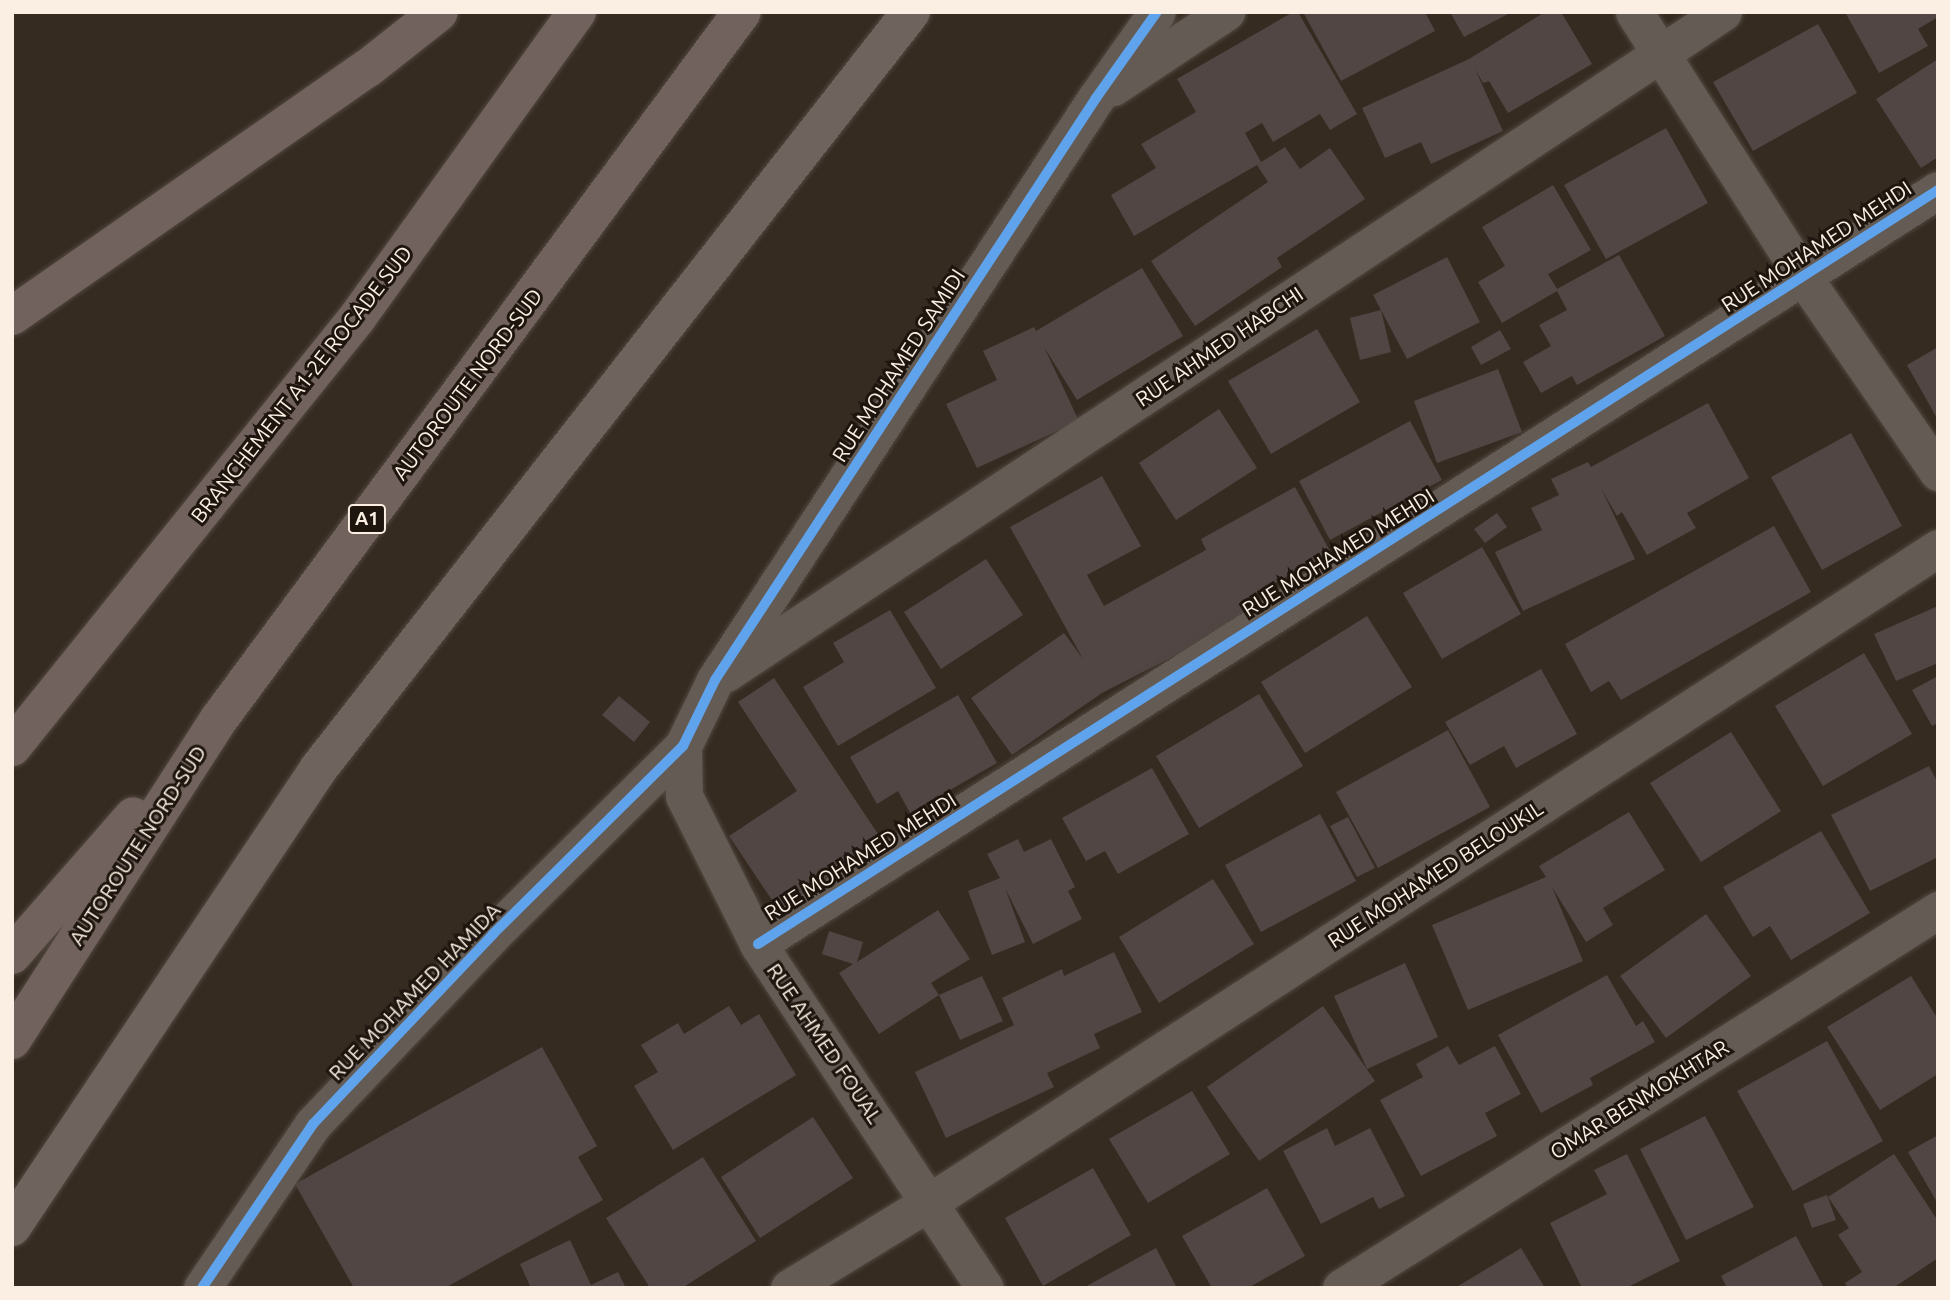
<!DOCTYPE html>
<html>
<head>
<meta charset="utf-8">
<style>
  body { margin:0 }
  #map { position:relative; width:1950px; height:1300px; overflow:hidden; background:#362b21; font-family:Ubuntu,sans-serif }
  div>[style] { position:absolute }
  .building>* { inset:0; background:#514644 }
  .roads { filter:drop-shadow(0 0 2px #514840) drop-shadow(0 0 2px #514840) }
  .minor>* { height:37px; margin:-18.5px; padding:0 18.5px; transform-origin:18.5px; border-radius:18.5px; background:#635b54 }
  .secondary>* { height:38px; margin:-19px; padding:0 19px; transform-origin:19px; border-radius:19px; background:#6e645d }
  .motorway>* { height:38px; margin:-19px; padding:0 19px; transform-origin:19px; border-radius:19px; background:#72625d }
  .cycleway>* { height:10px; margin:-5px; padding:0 5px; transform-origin:5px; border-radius:5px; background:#60a3ed }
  span { translate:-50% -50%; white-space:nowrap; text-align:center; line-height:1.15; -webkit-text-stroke:6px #1e160e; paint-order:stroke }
  .shield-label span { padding:2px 5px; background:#1e160e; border:2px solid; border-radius:5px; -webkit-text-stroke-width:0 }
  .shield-label { font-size:19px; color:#fbefe4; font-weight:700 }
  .street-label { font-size:21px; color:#fbefe4 }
  .frame { position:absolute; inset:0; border:14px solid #fbefe4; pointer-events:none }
</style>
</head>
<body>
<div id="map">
  <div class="building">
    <i style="clip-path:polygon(1293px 12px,1298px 12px,1357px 114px,1330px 130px,1320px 114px,1273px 142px,1262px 123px,1245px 133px,1261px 162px,1285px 147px,1300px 169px,1330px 148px,1365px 199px,1277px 258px,1282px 267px,1195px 326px,1151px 261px,1268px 182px,1257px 165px,1134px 236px,1111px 195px,1156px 168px,1141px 144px,1196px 112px,1177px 79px)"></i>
    <i style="clip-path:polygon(1303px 12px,1425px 12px,1435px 31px,1341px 81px)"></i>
    <i style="clip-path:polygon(1450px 12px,1512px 12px,1464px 37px)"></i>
    <i style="clip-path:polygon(1545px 12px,1561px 12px,1592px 64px,1508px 113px,1489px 81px,1483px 83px,1475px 69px,1503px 131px,1431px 164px,1421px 142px,1385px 158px,1362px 108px,1469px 59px)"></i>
    <i style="clip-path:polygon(1845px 12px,1938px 12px,1938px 17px,1918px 29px,1928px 46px,1879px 73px)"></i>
    <i style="clip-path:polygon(1818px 24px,1857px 93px,1753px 151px,1713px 82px)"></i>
    <i style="clip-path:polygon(1938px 59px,1938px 157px,1921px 168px,1876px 99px)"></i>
    <i style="clip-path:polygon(1666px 128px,1708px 203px,1606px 259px,1564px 185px)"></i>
    <i style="clip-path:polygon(1553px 185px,1591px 250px,1548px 274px,1557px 289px,1619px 255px,1665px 336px,1577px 385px,1572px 376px,1541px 393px,1523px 362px,1551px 346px,1539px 325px,1567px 310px,1557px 291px,1502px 323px,1478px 282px,1505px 266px,1482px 227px)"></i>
    <i style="clip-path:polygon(1447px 257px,1480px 322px,1407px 359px,1373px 295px)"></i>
    <i style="clip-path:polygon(1142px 268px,1183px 336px,1077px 400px,1044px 347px,1079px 421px,977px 468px,946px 404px,997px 380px,983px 351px,1034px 327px,1036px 331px)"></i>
    <i style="clip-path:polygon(1381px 310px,1391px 352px,1360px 360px,1350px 318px)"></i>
    <i style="clip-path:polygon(1317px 329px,1360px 402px,1271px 454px,1228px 381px)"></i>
    <i style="clip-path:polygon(1500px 330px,1511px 349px,1481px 365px,1471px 347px)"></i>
    <i style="clip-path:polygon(1938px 347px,1938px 420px,1907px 365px)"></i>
    <i style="clip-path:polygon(1498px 369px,1522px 432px,1437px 463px,1414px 401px)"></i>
    <i style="clip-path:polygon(1708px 403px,1749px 478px,1687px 513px,1696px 528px,1647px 555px,1622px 512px,1617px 516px,1601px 488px,1635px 559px,1523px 611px,1495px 552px,1542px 530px,1531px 508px,1559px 495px,1551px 479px,1588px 462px,1591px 467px)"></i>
    <i style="clip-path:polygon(1219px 409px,1257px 468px,1176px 520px,1139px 463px)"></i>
    <i style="clip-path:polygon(1410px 421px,1442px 480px,1330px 540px,1299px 481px)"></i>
    <i style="clip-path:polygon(1851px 433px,1902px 526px,1822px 570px,1771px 477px)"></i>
    <i style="clip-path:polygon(1102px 476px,1141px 546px,1087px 575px,1104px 606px,1206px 550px,1201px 539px,1295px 487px,1331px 553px,1245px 599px,1254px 615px,1102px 693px,1012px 755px,971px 698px,1064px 633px,1083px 659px,1010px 527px)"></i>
    <i style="clip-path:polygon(1497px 513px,1507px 527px,1485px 543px,1474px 529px)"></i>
    <i style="clip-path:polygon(1774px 526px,1811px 592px,1621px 700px,1609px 681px,1591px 692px,1565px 644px)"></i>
    <i style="clip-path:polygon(1482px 547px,1521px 614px,1442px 659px,1403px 593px)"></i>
    <i style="clip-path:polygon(986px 559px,1023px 615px,941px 669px,904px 612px)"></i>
    <i style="clip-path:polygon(1938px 606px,1938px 663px,1896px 681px,1874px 634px)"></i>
    <i style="clip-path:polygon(890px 610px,936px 688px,838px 746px,803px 687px,844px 662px,833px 643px)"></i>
    <i style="clip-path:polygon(1367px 616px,1412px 687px,1305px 753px,1261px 682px)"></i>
    <i style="clip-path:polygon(1864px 653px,1912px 734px,1823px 786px,1775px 706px)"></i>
    <i style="clip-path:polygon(1541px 669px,1577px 734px,1516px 768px,1504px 746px,1470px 765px,1445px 722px)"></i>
    <i style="clip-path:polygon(1938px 676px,1938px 723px,1932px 726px,1912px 690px)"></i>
    <i style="clip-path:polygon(774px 678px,882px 840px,778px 909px,729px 836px,797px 791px,738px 702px)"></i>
    <i style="clip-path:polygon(1259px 694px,1303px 766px,1199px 828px,1156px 756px)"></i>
    <i style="clip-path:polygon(958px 695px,997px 763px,910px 813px,898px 791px,877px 804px,850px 757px)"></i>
    <i style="clip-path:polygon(619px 696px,650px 722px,634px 742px,602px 715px)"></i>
    <i style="clip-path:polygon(1448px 730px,1490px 807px,1378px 868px,1336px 792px)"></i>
    <i style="clip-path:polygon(1731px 732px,1781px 811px,1701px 862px,1650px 783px)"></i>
    <i style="clip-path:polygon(1929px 766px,1938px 783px,1938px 857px,1870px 891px,1831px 815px)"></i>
    <i style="clip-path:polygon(1152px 768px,1189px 834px,1118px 874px,1105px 851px,1086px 861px,1062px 818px)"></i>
    <i style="clip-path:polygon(1629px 812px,1665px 870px,1603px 908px,1613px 925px,1586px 942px,1552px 887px,1583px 961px,1468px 1010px,1432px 925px,1546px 877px,1539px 866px)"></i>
    <i style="clip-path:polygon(1320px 814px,1356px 881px,1261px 932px,1225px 865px)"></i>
    <i style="clip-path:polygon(1348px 817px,1375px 868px,1357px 877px,1330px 826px)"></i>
    <i style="clip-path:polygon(1821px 831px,1870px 913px,1791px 960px,1770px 926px,1753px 937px,1723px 887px)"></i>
    <i style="clip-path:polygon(1018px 839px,1024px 852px,1051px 839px,1075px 887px,1068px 891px,1082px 919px,1033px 944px,1005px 888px,1025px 942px,992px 955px,968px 891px,1000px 878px,987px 854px)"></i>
    <i style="clip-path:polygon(1213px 879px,1254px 944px,1159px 1003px,1119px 937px)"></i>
    <i style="clip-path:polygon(938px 910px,970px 959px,931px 983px,939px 995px,879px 1034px,839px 973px,853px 964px,822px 954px,829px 931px,863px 942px,857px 962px)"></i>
    <i style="clip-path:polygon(1706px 914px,1751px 976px,1666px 1038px,1620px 976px)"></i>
    <i style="clip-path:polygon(1114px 952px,1142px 1012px,1094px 1034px,1100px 1048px,1047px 1073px,1054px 1087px,946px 1138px,915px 1072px,1014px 1025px,1002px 998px,1062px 969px,1064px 976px)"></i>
    <i style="clip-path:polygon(1405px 963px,1438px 1037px,1367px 1069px,1334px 996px)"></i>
    <i style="clip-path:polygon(1607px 975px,1636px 1026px,1643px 1021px,1655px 1042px,1590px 1078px,1593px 1085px,1541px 1113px,1498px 1035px)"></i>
    <i style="clip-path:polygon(982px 976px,1003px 1021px,960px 1040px,939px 995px)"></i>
    <i style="clip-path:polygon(1911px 976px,1938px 1019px,1938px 1074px,1880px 1110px,1827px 1027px)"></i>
    <i style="clip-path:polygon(729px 1006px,741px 1025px,759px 1014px,796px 1075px,673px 1150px,634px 1086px,658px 1072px,641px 1045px,678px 1023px,684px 1034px)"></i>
    <i style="clip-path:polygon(1323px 1006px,1375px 1081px,1259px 1161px,1207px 1087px)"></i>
    <i style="clip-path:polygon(1827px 1041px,1883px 1141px,1793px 1191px,1737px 1091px)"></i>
    <i style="clip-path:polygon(1448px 1046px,1459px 1065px,1495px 1046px,1521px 1094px,1485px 1113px,1497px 1136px,1421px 1176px,1380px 1100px,1423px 1077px,1416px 1064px)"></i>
    <i style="clip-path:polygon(542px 1047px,597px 1146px,578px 1157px,603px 1200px,445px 1288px,354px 1288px,295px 1184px)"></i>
    <i style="clip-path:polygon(1192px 1091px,1230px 1154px,1148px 1203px,1109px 1139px)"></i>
    <i style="clip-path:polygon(1705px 1116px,1754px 1207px,1686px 1240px,1640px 1149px)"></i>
    <i style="clip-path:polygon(813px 1117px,853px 1178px,760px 1238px,721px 1177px)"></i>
    <i style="clip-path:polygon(1327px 1128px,1335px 1146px,1370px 1128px,1405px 1196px,1379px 1209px,1373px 1197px,1321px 1224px,1283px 1151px)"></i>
    <i style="clip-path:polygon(1938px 1135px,1938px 1204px,1908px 1152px)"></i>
    <i style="clip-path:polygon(1627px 1154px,1680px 1261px,1626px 1288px,1582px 1288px,1550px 1223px,1607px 1194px,1594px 1170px)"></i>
    <i style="clip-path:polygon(1894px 1154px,1938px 1221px,1938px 1258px,1893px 1288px,1848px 1288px,1845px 1283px,1862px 1272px,1838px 1235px,1849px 1228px,1828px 1197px)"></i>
    <i style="clip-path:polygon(703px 1157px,756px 1241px,682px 1288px,650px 1288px,606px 1218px)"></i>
    <i style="clip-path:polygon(1093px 1168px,1131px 1235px,1043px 1286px,1005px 1218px)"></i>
    <i style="clip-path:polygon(1267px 1188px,1305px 1256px,1248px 1288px,1212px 1288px,1182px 1236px)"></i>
    <i style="clip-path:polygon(1827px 1195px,1836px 1220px,1812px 1228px,1803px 1204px)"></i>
    <i style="clip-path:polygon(1796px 1236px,1824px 1288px,1727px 1288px,1721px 1276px)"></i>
    <i style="clip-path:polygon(570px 1240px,591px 1285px,618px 1272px,626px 1288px,531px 1288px,520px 1264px)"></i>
    <i style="clip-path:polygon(1156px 1248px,1177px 1288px,1083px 1288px)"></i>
    <i style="clip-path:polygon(1521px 1248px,1545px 1288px,1455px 1288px)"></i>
  </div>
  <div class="roads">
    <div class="minor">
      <i style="left:1634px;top:12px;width:316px;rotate:57.4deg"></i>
      <i style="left:1804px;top:278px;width:236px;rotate:55.4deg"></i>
      <i style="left:1113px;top:87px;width:136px;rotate:-33.6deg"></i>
      <i style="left:726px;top:673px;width:1196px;rotate:-33.54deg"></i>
      <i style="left:683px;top:746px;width:50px;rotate:88.9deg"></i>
      <i style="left:684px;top:796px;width:165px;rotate:63.4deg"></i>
      <i style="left:758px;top:944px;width:412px;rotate:56.6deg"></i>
      <i style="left:758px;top:944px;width:1400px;rotate:-32.58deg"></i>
      <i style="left:202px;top:1288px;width:198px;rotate:-55.9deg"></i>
      <i style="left:313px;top:1124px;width:262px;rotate:-46.5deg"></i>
      <i style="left:493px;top:934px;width:267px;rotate:-44.7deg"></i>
      <i style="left:683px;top:746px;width:73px;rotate:-64.1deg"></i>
      <i style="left:715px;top:680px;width:696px;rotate:-56.79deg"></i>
      <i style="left:1096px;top:98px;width:105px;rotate:-54.7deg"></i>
      <i style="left:789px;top:1288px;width:167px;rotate:-31.5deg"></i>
      <i style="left:931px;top:1201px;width:1200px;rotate:-32.96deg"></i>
      <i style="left:1341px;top:1288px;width:707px;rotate:-32.34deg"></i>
    </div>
    <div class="secondary">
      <i style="left:12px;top:1227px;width:552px;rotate:-56.22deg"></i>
      <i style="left:319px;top:768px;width:960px;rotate:-51.94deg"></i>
    </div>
    <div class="motorway">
      <i style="left:12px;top:316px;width:434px;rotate:-34.9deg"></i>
      <i style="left:368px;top:68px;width:90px;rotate:-38.3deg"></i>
      <i style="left:12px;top:747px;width:551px;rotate:-51.19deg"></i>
      <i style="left:357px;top:318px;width:377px;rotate:-54.3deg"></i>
      <i style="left:12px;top:955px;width:184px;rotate:-48.8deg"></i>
      <i style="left:12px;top:1040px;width:382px;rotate:-57.2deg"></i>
      <i style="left:219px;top:719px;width:879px;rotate:-53.51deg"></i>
    </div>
  </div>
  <div class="cycleway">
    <i style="left:758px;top:944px;width:1400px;rotate:-32.58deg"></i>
    <i style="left:202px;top:1288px;width:198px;rotate:-55.9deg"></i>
    <i style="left:313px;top:1124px;width:262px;rotate:-46.5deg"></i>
    <i style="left:493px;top:934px;width:267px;rotate:-44.7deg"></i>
    <i style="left:683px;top:746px;width:73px;rotate:-64.1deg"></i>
    <i style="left:715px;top:680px;width:696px;rotate:-56.79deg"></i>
    <i style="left:1096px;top:98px;width:105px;rotate:-54.7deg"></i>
  </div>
  <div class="shield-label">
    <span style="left:367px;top:519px">A1</span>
  </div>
  <div class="street-label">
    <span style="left:1816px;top:246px;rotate:-33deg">RUE MOHAMED MEHDI</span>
    <span style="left:1219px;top:346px;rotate:-34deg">RUE AHMED HABCHI</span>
    <span style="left:898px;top:365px;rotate:-57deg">RUE MOHAMED SAMIDI</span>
    <span style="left:301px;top:384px;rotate:-52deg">BRANCHEMENT A1-2E ROCADE SUD</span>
    <span style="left:467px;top:384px;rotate:-53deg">AUTOROUTE NORD-SUD</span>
    <span style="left:1338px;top:552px;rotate:-32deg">RUE MOHAMED MEHDI</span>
    <span style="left:137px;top:845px;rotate:-57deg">AUTOROUTE NORD-SUD</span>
    <span style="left:860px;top:856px;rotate:-32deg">RUE MOHAMED MEHDI</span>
    <span style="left:1435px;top:874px;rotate:-33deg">RUE MOHAMED BELOUKIL</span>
    <span style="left:414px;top:991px;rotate:-46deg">RUE MOHAMED HAMIDA</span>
    <span style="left:825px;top:1043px;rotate:56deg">RUE AHMED FOUAL</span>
    <span style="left:1639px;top:1099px;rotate:-32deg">OMAR BENMOKHTAR</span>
  </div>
  <div class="frame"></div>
</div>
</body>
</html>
